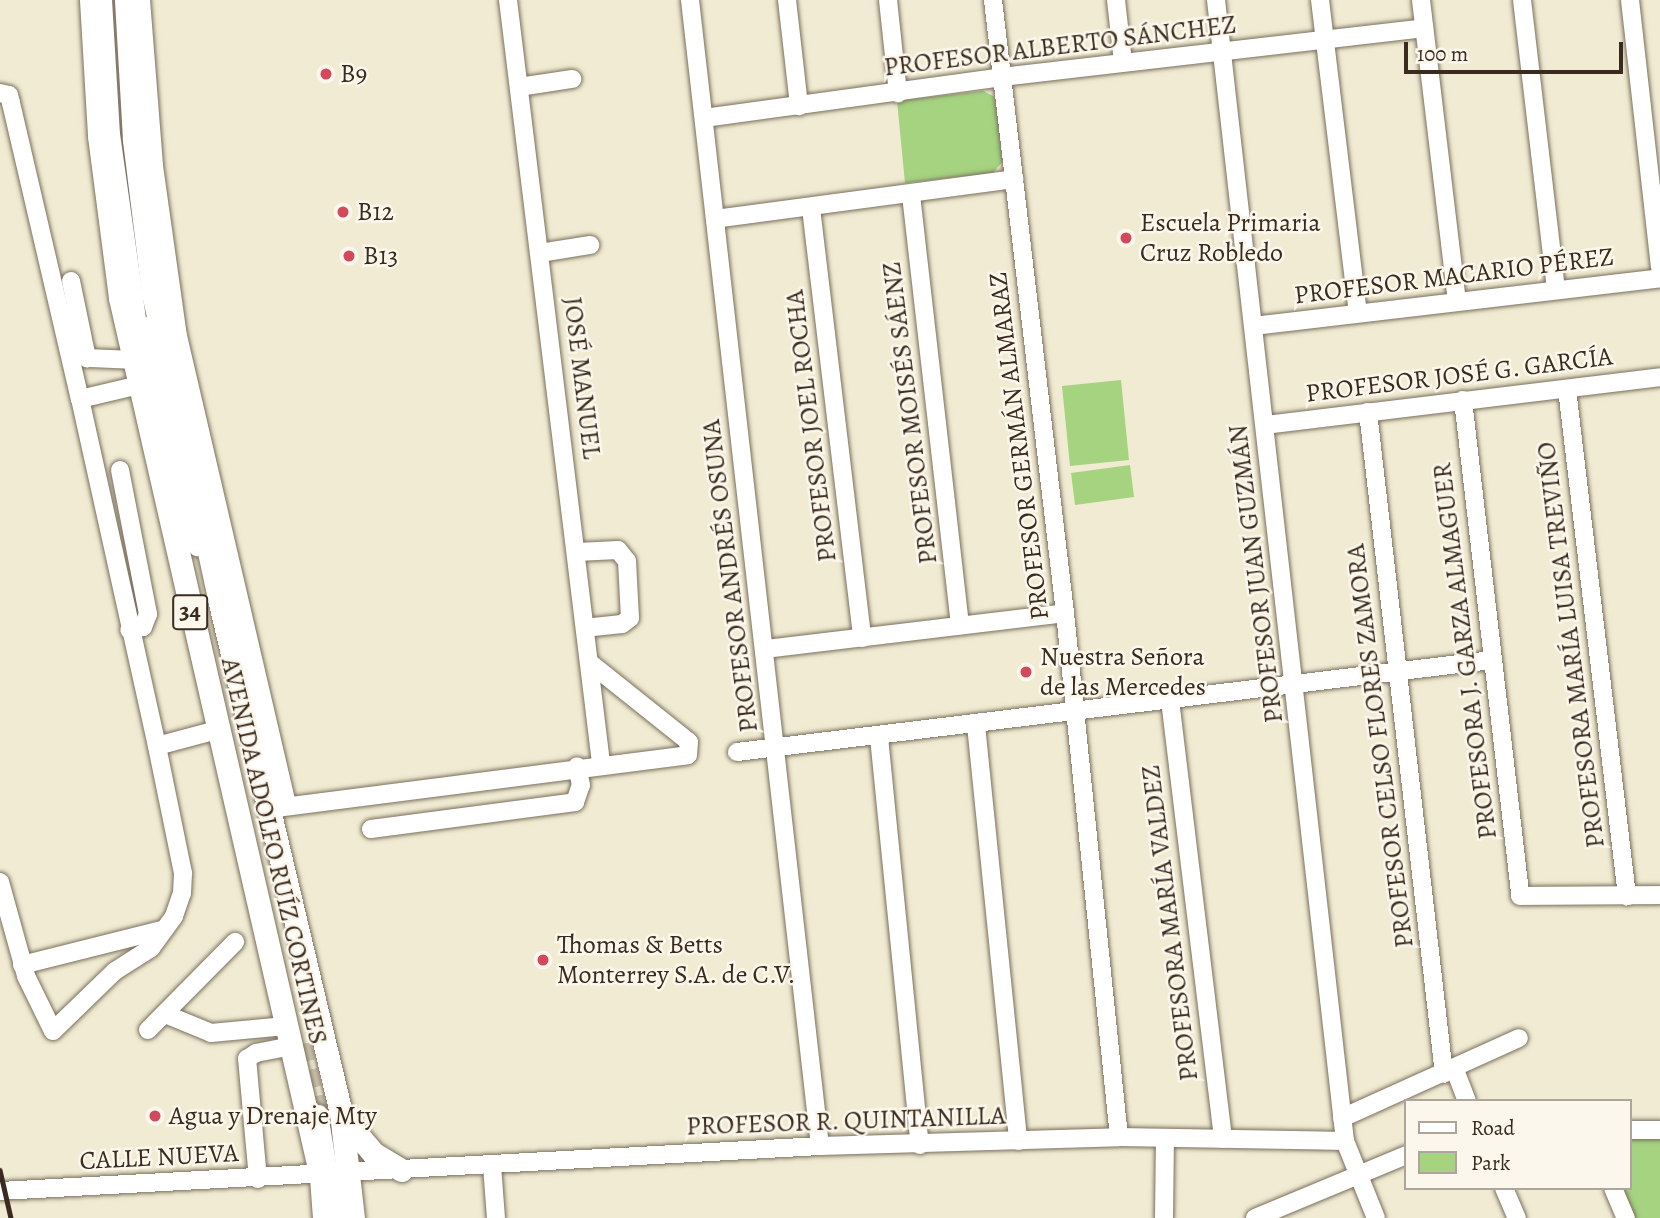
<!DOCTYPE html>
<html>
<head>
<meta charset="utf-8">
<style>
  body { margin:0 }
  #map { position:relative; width:1660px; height:1218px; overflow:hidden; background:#f0ebd2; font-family:Alegreya,serif }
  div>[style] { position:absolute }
  .green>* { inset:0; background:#a5d380 }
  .minor-tunnel>* { height:18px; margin-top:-9px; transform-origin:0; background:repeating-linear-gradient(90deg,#ccc4ae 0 18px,transparent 0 27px) }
  .roads { filter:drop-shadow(0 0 2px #7a6e5d) drop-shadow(0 0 2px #7a6e5d) }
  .minor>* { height:18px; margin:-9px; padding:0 9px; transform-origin:9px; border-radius:9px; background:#fff }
  .major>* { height:23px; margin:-11.5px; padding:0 11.5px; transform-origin:11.5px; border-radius:11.5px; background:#fff }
  .rail>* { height:4.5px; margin:-2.25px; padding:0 2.25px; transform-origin:2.25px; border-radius:2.25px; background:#3b2a1e }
  .dots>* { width:19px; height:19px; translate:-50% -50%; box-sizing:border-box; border:4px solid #fbf7ec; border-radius:50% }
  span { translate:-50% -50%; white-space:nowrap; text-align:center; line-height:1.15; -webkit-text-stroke:5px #fbf7ec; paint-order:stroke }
  .shield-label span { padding:2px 5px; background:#fbf7ec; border:2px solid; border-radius:5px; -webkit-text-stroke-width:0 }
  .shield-label { font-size:24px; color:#3b2a1e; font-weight:700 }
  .street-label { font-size:26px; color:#3b2a1e }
  .poi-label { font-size:26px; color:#3b2a1e }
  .left { translate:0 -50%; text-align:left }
  .legend { position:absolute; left:1404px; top:1099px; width:228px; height:91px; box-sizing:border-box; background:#fbf7ec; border:2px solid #aea59a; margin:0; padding:9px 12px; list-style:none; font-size:21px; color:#3b2a1e }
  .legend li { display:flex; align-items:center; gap:14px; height:35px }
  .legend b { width:35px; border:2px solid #aea59a }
  .scale { position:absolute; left:1404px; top:42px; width:219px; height:32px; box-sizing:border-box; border:4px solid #3b2a1e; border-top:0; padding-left:9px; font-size:21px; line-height:24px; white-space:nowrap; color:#3b2a1e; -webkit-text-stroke:5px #fbf7ec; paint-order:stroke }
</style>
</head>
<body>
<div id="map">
  <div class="green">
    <i style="clip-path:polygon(983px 91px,995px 97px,1003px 161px,993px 173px,905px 183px,897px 101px)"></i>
    <i style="clip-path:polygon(1121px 380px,1129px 460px,1070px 466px,1062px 386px)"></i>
    <i style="clip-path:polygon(1130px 465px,1134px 497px,1075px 505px,1071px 473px)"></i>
    <i style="clip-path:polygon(1630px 1132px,1660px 1132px,1660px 1218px,1635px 1218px,1621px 1188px,1630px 1188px)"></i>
  </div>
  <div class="minor-tunnel">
    <i style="left:302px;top:1044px;width:72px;rotate:76.3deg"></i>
  </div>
  <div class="roads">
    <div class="minor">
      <i style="left:103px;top:0;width:134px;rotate:86.6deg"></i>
      <i style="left:111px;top:134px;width:209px;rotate:82deg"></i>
      <i style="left:141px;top:0;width:167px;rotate:85.5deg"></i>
      <i style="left:154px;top:166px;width:172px;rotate:82deg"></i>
      <i style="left:178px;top:336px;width:482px;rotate:76.9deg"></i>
      <i style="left:508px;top:0;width:769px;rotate:83.05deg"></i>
      <i style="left:690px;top:0;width:1153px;rotate:83.53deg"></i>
      <i style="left:787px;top:0;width:107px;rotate:83.5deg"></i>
      <i style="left:888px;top:0;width:94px;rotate:83.9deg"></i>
      <i style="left:993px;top:0;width:617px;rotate:83.3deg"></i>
      <i style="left:1065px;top:613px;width:527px;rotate:84.12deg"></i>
      <i style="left:1116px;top:0;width:62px;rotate:83.6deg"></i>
      <i style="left:1216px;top:0;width:1148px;rotate:83.55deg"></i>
      <i style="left:1345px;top:1141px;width:83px;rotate:68.1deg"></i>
      <i style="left:1320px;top:0;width:315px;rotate:83.1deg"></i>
      <i style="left:1421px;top:0;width:303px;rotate:83.2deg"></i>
      <i style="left:1522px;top:0;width:291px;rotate:83.3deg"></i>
      <i style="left:1630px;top:0;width:269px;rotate:83.6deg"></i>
      <i style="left:519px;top:87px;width:54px;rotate:-8.6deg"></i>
      <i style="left:0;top:93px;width:9px;rotate:13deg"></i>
      <i style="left:9px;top:95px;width:8px;rotate:76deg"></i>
      <i style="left:11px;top:103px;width:304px;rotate:76.9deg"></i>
      <i style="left:704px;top:118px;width:301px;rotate:-7.8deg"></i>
      <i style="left:1002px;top:77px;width:425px;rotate:-6.6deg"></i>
      <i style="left:911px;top:195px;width:433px;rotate:83.5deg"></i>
      <i style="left:811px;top:208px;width:433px;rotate:83.2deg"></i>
      <i style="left:715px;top:219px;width:302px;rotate:-7.6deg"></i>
      <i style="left:540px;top:253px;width:51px;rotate:-9.1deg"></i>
      <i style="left:71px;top:281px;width:79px;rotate:78.3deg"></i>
      <i style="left:87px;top:358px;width:47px;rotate:2.4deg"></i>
      <i style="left:146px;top:326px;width:227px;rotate:77deg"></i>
      <i style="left:1254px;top:326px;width:409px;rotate:-6.7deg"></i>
      <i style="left:1567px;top:389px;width:511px;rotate:83.25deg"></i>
      <i style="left:1463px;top:400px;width:499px;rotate:83.4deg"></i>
      <i style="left:1520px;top:896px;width:140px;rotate:-0.4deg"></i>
      <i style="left:1368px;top:412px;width:666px;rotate:83.45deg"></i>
      <i style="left:1265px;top:425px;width:398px;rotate:-6.9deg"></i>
      <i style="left:120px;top:470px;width:147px;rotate:79deg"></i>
      <i style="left:148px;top:614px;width:14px;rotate:111deg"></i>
      <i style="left:143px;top:627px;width:14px;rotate:168deg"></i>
      <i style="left:577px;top:552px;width:41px;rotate:-2.8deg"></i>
      <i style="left:618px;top:550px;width:14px;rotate:51deg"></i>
      <i style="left:627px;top:561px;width:57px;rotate:87deg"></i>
      <i style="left:630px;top:618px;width:10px;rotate:143deg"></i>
      <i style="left:622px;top:624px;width:36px;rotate:174deg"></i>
      <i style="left:765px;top:649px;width:302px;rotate:-6.8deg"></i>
      <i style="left:1170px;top:700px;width:442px;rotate:83.1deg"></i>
      <i style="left:976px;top:725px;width:418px;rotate:84.2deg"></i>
      <i style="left:879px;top:737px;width:410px;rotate:84.3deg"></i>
      <i style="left:157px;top:746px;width:62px;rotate:-14.9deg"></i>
      <i style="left:737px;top:752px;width:761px;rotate:-6.95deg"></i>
      <i style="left:276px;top:808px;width:415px;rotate:-7.3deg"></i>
      <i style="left:688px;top:755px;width:13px;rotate:-86deg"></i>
      <i style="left:689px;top:742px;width:127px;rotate:-141.4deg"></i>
      <i style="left:371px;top:829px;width:206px;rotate:-7.5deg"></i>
      <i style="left:575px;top:802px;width:18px;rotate:-71deg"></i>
      <i style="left:581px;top:785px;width:19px;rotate:-102deg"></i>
      <i style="left:0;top:882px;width:98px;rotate:74.5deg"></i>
      <i style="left:26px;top:976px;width:61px;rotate:63.9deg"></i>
      <i style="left:53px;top:1031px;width:86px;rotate:-44.1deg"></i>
      <i style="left:115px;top:971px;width:43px;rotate:-32.6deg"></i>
      <i style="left:151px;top:948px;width:39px;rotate:-54deg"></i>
      <i style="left:174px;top:916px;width:24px;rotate:-71deg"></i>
      <i style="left:182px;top:893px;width:20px;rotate:-87deg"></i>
      <i style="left:183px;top:873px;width:130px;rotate:-101.6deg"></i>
      <i style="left:157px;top:746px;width:355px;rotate:-102.5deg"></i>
      <i style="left:80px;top:399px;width:61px;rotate:-13.3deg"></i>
      <i style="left:22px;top:965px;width:147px;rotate:-14.1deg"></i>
      <i style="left:165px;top:1014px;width:50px;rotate:22.4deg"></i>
      <i style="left:211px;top:1033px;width:75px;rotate:-5.3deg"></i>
      <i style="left:148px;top:1030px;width:124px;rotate:-45.3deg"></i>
      <i style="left:1455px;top:1070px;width:33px;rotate:69deg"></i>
      <i style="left:319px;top:1114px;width:105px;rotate:80.7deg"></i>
      <i style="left:1342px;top:1118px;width:194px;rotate:-24.3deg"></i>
      <i style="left:1630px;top:1130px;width:30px"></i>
      <i style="left:492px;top:1166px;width:52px;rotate:85.6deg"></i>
      <i style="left:258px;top:1179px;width:121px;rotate:-95.2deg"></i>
      <i style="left:247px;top:1059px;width:11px;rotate:-34deg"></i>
      <i style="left:256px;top:1053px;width:37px;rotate:-11deg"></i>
      <i style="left:1504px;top:1188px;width:33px;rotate:67deg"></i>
      <i style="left:1613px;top:1188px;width:33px;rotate:67deg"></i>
      <i style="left:0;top:1191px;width:821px;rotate:-3.14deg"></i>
      <i style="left:820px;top:1146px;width:299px;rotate:-1.7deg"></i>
      <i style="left:1119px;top:1137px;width:226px;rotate:1deg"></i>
      <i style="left:1164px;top:1218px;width:80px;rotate:-89.3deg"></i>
      <i style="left:1255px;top:1218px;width:164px;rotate:-22.6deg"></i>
    </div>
    <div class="major">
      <i style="left:91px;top:0;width:136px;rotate:86.6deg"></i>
      <i style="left:99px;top:136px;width:163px;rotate:82.6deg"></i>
      <i style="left:120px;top:298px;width:902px;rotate:77.12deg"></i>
      <i style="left:321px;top:1177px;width:41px;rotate:85.8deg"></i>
      <i style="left:126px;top:0;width:140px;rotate:86.7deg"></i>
      <i style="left:134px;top:140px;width:154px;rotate:82.9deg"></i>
      <i style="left:153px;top:293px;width:313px;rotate:77.8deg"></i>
      <i style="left:219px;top:599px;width:528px;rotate:76.65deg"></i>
      <i style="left:341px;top:1113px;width:106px;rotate:83.5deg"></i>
      <i style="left:345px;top:1120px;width:43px;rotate:49.7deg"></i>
      <i style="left:373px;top:1153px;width:33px;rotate:31deg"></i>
    </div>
  </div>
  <div class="rail">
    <i style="left:0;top:1170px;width:49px;rotate:77.1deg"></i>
  </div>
  <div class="dots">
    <i style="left:326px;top:74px;background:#d1495b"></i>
    <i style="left:343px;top:212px;background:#d1495b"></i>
    <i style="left:1126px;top:238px;background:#d1495b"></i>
    <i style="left:349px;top:256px;background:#d1495b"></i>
    <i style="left:1026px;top:672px;background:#d1495b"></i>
    <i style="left:543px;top:960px;background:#d1495b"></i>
    <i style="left:155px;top:1116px;background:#d1495b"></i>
  </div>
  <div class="shield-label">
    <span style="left:190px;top:612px">34</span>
  </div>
  <div class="street-label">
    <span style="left:1060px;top:46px;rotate:-7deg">PROFESOR ALBERTO SÁNCHEZ</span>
    <span style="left:1454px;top:276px;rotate:-7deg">PROFESOR MACARIO PÉREZ</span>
    <span style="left:1459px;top:375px;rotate:-7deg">PROFESOR JOSÉ G. GARCÍA</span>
    <span style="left:582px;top:378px;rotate:83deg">JOSÉ MANUEL</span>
    <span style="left:910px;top:413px;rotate:-97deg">PROFESOR MOISÉS SÁENZ</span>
    <span style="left:811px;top:426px;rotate:-97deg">PROFESOR JOEL ROCHA</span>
    <span style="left:1019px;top:446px;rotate:-97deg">PROFESOR GERMÁN ALMARAZ</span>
    <span style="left:1256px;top:574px;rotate:-97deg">PROFESOR JUAN GUZMÁN</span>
    <span style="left:730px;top:576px;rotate:-97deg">PROFESOR ANDRÉS OSUNA</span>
    <span style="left:1571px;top:645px;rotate:-97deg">PROFESORA MARÍA LUISA TREVIÑO</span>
    <span style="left:1465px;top:651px;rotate:-97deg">PROFESORA J. GARZA ALMAGUER</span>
    <span style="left:1380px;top:746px;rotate:-97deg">PROFESOR CELSO FLORES ZAMORA</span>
    <span style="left:274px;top:851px;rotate:77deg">AVENIDA ADOLFO RUÍZ CORTINES</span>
    <span style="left:1170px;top:923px;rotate:-97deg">PROFESORA MARÍA VALDEZ</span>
    <span style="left:846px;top:1121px;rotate:-2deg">PROFESOR R. QUINTANILLA</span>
    <span style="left:159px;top:1157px;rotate:-3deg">CALLE NUEVA</span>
  </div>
  <div class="poi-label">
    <span class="left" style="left:340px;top:74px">B9</span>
    <span class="left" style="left:357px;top:212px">B12</span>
    <span class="left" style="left:1140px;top:238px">Escuela Primaria<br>Cruz Robledo</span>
    <span class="left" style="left:363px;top:256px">B13</span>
    <span class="left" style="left:1040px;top:672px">Nuestra Señora<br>de las Mercedes</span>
    <span class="left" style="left:557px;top:960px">Thomas &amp; Betts<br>Monterrey S.A. de C.V.</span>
    <span class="left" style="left:169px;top:1116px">Agua y Drenaje Mty</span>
  </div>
  <ul class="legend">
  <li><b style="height:9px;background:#fff"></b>Road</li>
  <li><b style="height:19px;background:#a5d380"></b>Park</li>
  </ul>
  <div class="scale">100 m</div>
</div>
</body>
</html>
